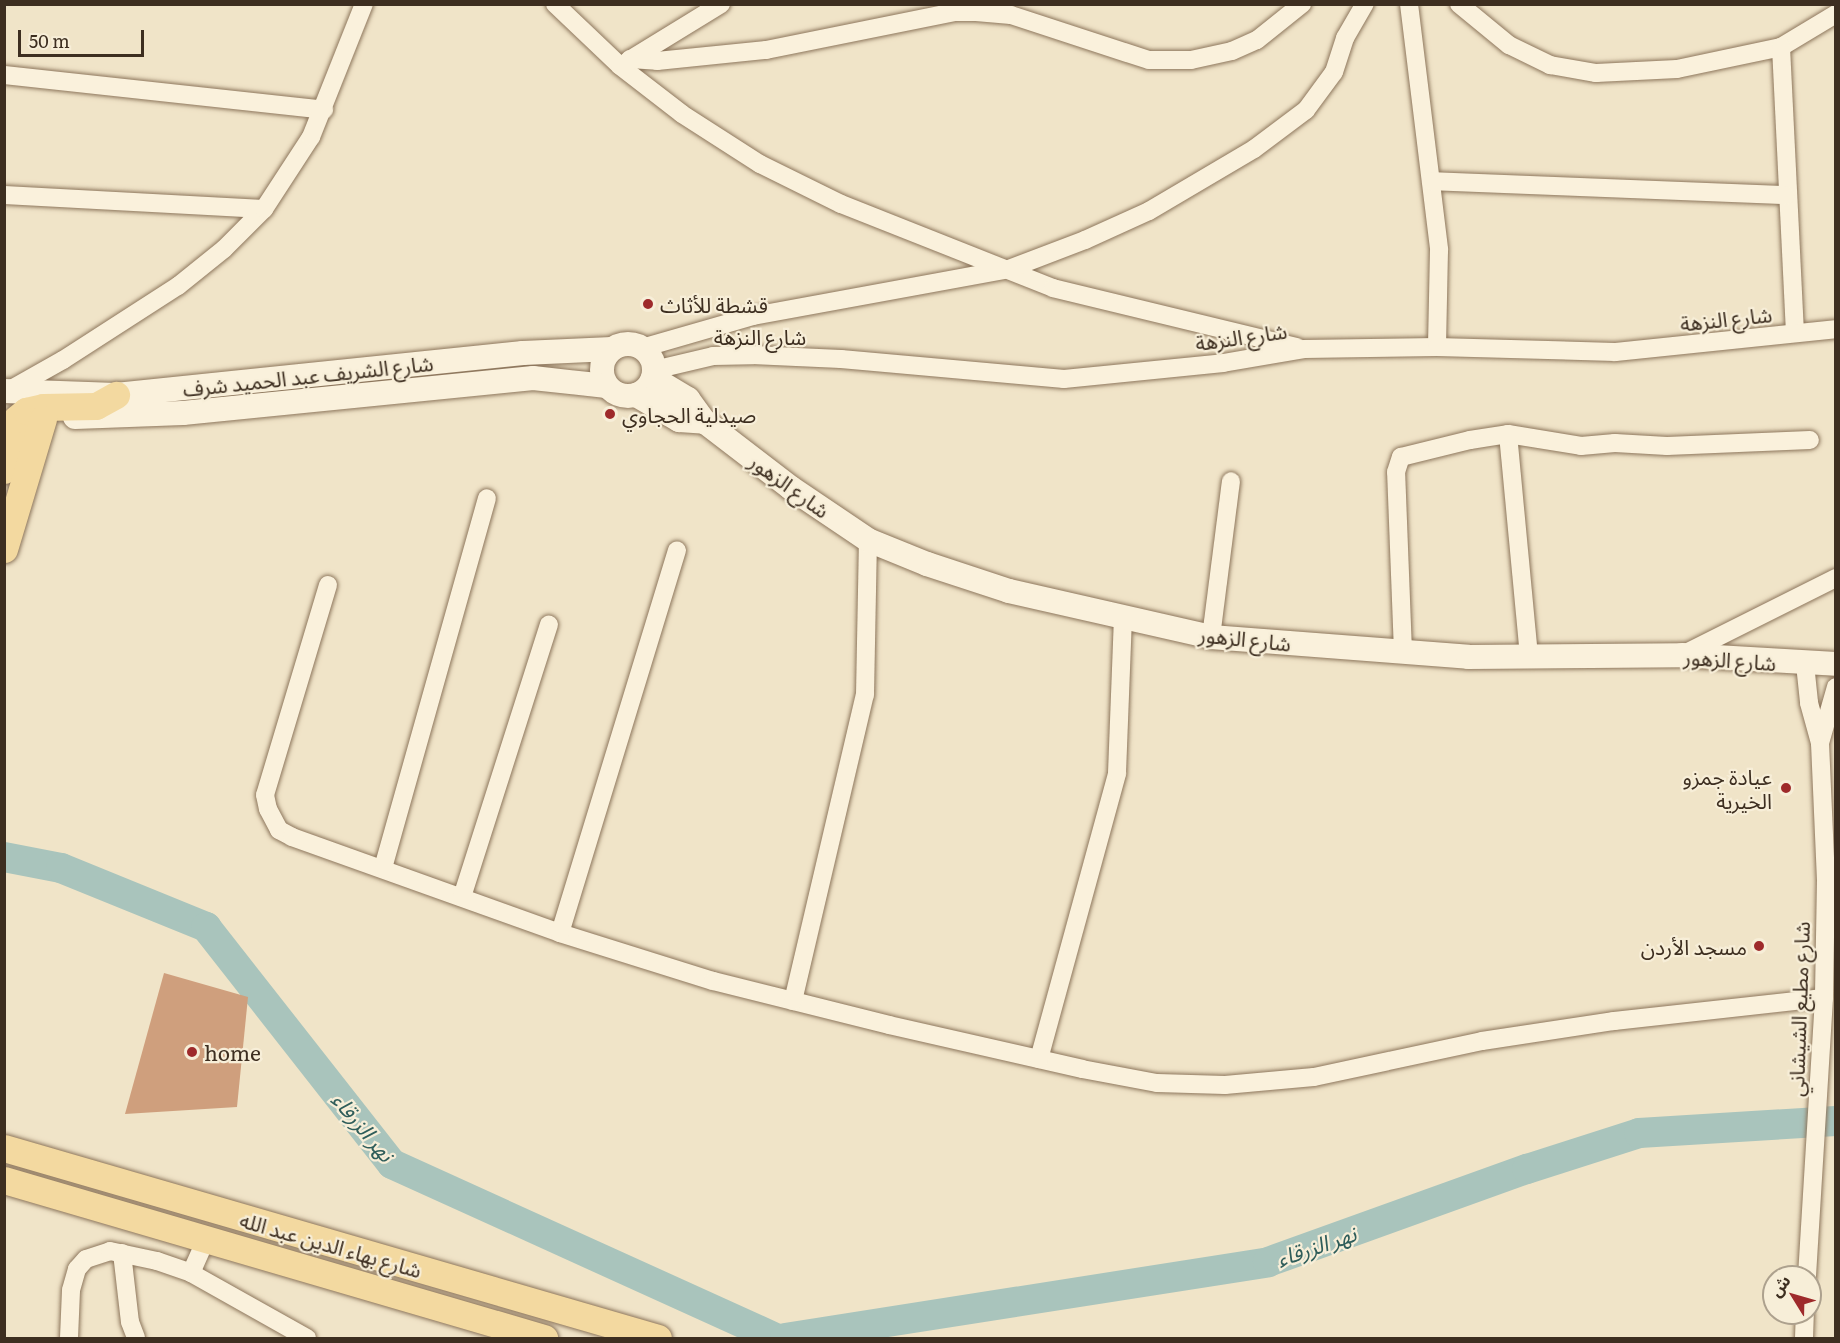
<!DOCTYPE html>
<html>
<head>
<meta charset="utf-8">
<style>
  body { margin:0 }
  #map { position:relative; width:1840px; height:1343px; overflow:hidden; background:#f0e4c8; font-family:Literata,"Noto Sans Arabic",serif }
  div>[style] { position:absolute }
  .river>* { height:30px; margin:-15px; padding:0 15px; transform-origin:15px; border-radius:15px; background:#a9c4bc }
  .building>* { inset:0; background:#cf9f7d }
  .roads { filter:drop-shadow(0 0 2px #8d765c) drop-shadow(0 0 2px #8d765c) }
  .street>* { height:18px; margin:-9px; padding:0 9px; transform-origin:9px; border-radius:9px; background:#faf1dc }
  .secondary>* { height:24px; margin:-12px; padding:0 12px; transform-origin:12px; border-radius:12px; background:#faf1dc }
  .secondary>.ring { margin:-12px; padding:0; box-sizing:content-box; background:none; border:24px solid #faf1dc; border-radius:50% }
  .primary>* { height:27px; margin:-13.5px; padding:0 13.5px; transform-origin:13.5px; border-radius:13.5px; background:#f3d9a0 }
  .dots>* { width:16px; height:16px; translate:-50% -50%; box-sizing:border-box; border:3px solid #f7eed8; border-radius:50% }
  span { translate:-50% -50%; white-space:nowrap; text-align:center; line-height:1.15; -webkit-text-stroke:4.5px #f7eed8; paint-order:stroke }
  .poi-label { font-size:21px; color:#3d2e20 }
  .left { translate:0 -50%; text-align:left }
  .right { translate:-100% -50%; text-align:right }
  .street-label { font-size:21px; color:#3d2e20 }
  .water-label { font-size:22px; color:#2f5d5a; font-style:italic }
  .frame { position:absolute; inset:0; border:6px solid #3d2e20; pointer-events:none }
  .north { position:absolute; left:1762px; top:1265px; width:60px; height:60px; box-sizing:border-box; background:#f7eed8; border:2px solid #ada18e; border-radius:50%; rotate:307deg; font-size:16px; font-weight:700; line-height:24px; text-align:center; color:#3d2e20 }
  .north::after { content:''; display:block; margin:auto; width:21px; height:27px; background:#9e2a2b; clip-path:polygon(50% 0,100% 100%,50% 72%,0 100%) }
  .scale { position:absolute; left:18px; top:30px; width:126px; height:27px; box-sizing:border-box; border:3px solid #3d2e20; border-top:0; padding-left:8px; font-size:18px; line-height:21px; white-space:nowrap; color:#3d2e20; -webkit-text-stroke:4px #f7eed8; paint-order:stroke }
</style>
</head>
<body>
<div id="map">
  <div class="river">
    <i style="left:4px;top:857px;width:58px;rotate:10.9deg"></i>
    <i style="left:61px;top:868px;width:157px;rotate:22.1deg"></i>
    <i style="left:206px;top:927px;width:301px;rotate:51.9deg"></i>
    <i style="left:392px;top:1164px;width:422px;rotate:24.4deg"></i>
    <i style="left:785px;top:1338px;width:489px;rotate:-8.9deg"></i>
    <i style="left:1268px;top:1262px;width:275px;rotate:-19.8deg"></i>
    <i style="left:1527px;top:1169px;width:118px;rotate:-17.8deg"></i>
    <i style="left:1639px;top:1133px;width:197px;rotate:-3.5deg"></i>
  </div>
  <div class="building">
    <i style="clip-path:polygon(164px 973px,248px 997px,237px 1107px,125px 1114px)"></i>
  </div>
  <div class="roads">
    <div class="street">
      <i style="left:555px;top:4px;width:90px;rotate:43.6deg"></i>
      <i style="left:620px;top:66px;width:78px;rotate:37.7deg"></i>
      <i style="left:682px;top:114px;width:93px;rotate:32.7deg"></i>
      <i style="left:760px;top:164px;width:90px;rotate:26.3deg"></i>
      <i style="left:841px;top:204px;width:228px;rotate:21.6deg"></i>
      <i style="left:1053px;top:288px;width:251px;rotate:13.6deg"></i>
      <i style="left:1409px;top:4px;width:248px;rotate:83deg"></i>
      <i style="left:1439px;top:250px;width:97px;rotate:91.2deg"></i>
      <i style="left:1459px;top:4px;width:65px;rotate:39.4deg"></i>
      <i style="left:1509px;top:45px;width:46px;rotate:26deg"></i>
      <i style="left:1550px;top:65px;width:47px;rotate:9.9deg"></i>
      <i style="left:1596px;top:73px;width:81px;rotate:-2.8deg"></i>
      <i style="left:1677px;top:69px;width:106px;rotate:-11.9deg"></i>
      <i style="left:1781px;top:47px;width:64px;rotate:-31deg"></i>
      <i style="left:1781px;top:47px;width:286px;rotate:87.2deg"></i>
      <i style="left:630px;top:59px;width:27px;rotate:4deg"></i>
      <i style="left:657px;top:61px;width:110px;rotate:-5.8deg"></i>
      <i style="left:766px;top:50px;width:193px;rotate:-11.4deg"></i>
      <i style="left:955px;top:12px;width:21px"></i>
      <i style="left:976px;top:12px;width:35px;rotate:5deg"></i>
      <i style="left:1011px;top:15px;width:145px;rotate:18.1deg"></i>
      <i style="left:1149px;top:60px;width:42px"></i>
      <i style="left:1191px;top:60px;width:42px;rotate:-12.4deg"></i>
      <i style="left:1232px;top:51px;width:27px;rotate:-24deg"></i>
      <i style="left:1257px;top:40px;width:58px;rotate:-38.7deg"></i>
      <i style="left:628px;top:61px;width:109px;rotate:-31.5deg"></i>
      <i style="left:4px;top:75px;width:322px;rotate:6.2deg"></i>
      <i style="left:1431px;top:181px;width:355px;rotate:2.3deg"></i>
      <i style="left:4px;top:195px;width:260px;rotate:3.1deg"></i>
      <i style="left:642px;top:348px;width:116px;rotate:-16.1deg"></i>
      <i style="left:753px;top:316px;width:260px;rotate:-10.4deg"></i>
      <i style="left:1009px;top:269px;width:81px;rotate:-20.9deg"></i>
      <i style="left:1085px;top:240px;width:70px;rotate:-24.4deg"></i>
      <i style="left:1149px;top:211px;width:122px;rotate:-30.6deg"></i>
      <i style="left:1254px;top:149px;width:65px;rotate:-36.9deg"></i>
      <i style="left:1306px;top:110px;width:47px;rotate:-53.6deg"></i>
      <i style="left:1334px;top:72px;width:36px;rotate:-72deg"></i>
      <i style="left:1345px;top:38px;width:39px;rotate:-60deg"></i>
      <i style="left:654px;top:370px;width:61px;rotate:-13.3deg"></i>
      <i style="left:713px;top:356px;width:39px;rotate:-1deg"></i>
      <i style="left:752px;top:355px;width:89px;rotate:2.6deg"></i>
      <i style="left:841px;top:359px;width:224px;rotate:5.1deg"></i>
      <i style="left:1064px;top:379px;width:160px;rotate:-5.7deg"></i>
      <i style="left:1223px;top:363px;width:82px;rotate:-9.8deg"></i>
      <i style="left:1304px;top:349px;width:133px;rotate:-0.9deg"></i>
      <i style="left:1437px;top:347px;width:178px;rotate:1.6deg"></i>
      <i style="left:1615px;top:352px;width:222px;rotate:-5.9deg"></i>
      <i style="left:6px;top:392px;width:65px;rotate:-29.3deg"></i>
      <i style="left:63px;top:360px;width:137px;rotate:-32.8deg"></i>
      <i style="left:178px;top:286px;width:59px;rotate:-38.8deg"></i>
      <i style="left:224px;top:249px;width:57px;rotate:-45deg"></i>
      <i style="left:264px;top:209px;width:86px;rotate:-56.9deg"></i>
      <i style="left:311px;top:137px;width:143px;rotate:-68.3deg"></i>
      <i style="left:1508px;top:434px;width:224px;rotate:84.6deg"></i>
      <i style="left:328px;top:585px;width:219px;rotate:106.7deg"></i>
      <i style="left:265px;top:795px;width:14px;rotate:78deg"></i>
      <i style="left:268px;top:809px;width:24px;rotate:62deg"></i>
      <i style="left:279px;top:830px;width:15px;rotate:28deg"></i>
      <i style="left:292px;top:837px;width:285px;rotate:19.7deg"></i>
      <i style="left:560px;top:933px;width:160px;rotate:17.4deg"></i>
      <i style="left:713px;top:981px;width:181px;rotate:14deg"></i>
      <i style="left:889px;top:1025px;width:198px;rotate:12.8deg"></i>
      <i style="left:1082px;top:1069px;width:76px;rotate:10.6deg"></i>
      <i style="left:1157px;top:1083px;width:68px;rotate:1.7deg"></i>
      <i style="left:1225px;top:1085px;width:89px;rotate:-5.1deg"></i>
      <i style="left:1314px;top:1077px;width:172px;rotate:-12.1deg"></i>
      <i style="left:1482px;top:1041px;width:134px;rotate:-8.6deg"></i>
      <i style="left:1614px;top:1021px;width:211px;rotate:-6.3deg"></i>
      <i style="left:1211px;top:637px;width:157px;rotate:-82.7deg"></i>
      <i style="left:1403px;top:652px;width:180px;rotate:-92.2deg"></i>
      <i style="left:1396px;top:472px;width:16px;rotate:-72deg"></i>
      <i style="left:1401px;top:457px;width:71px;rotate:-13.8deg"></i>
      <i style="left:1470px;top:440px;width:38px;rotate:-9deg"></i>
      <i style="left:1508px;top:434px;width:74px;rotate:9.3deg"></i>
      <i style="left:1581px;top:446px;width:34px;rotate:-5deg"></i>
      <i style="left:1615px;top:443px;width:52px;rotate:3.3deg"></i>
      <i style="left:1667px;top:446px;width:143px;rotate:-2.4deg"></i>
      <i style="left:1682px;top:655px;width:172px;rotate:-26.6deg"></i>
      <i style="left:1805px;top:664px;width:39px;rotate:84deg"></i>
      <i style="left:1809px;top:703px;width:41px;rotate:74.6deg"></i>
      <i style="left:1820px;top:743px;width:137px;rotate:87.5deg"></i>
      <i style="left:1826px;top:880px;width:118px;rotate:91deg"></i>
      <i style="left:1824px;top:998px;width:280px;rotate:93.5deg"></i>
      <i style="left:1820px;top:743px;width:58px;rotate:-74.1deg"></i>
      <i style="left:383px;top:868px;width:384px;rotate:-74.3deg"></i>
      <i style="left:462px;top:897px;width:286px;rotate:-72.3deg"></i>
      <i style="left:560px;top:933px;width:400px;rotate:-73deg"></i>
      <i style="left:793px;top:1001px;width:314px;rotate:-76.8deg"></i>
      <i style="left:865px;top:695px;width:155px;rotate:-88.9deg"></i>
      <i style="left:1039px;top:1059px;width:296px;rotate:-74.7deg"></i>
      <i style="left:1117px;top:773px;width:155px;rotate:-87.8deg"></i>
      <i style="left:122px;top:1253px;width:69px;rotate:83.4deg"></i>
      <i style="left:130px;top:1322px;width:17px;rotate:69deg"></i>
      <i style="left:191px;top:1273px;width:37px;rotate:-66deg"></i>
      <i style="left:69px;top:1338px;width:48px;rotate:-87.6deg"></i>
      <i style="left:71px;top:1290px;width:22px;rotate:-74deg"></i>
      <i style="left:77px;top:1269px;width:13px;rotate:-48deg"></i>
      <i style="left:86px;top:1259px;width:25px;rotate:-18deg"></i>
      <i style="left:110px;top:1251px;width:48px;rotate:12deg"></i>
      <i style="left:157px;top:1261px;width:36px;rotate:19deg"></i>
      <i style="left:191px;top:1273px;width:133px;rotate:29.3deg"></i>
      <i style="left:1804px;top:1338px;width:25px;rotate:-88deg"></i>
    </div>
    <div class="secondary">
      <i class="ring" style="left:602px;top:344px;width:28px;height:28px"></i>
      <i style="left:653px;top:378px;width:41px;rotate:31deg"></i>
      <i style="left:688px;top:399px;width:29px;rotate:54deg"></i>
      <i style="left:705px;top:422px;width:108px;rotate:37.5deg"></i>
      <i style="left:791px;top:488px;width:93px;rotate:34deg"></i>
      <i style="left:868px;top:540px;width:64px;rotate:22.1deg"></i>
      <i style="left:927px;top:564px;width:86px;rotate:18.2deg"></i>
      <i style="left:1009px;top:591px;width:207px;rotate:12.8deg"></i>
      <i style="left:1211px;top:637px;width:258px;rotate:4.4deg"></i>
      <i style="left:1468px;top:657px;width:214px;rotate:-0.5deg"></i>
      <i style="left:1682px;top:655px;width:154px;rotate:3.3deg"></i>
      <i style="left:4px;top:391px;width:112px;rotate:2deg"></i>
      <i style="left:116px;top:395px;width:409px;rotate:-5.9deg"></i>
      <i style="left:523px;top:353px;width:89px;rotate:-2.6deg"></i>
      <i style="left:636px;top:395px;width:50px;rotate:30.2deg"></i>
      <i style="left:679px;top:420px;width:26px;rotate:4deg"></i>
      <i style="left:75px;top:417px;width:108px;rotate:-2.1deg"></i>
      <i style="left:183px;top:413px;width:352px;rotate:-5.7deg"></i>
      <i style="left:533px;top:378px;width:74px;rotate:6.2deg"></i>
    </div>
    <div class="primary">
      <i style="left:4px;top:470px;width:52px;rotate:-76.8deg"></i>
      <i style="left:16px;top:419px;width:13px;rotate:-39deg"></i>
      <i style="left:26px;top:411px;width:17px;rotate:-13deg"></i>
      <i style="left:43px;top:407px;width:53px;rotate:-1.1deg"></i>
      <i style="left:96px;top:406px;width:23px;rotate:-29deg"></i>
      <i style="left:4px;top:549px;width:136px;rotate:-73.3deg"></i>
      <i style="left:4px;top:1148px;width:681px;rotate:16.2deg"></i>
      <i style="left:4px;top:1180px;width:563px;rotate:16.31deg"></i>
    </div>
  </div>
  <div class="dots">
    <i style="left:648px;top:304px;background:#9e2a2b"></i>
    <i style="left:610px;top:414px;background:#9e2a2b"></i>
    <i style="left:1786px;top:788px;background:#9e2a2b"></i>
    <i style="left:1759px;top:946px;background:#9e2a2b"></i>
    <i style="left:192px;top:1052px;background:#9e2a2b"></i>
  </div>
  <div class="poi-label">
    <span class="left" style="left:660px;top:304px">قشطة للأثاث</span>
    <span class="left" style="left:622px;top:414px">صيدلية الحجاوي</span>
    <span class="right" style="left:1772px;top:788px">عيادة جمزو<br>الخيرية</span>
    <span class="right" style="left:1747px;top:946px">مسجد الأردن</span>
    <span class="left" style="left:204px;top:1052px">home</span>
  </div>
  <div class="street-label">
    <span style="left:1726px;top:318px;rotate:-6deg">شارع النزهة</span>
    <span style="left:760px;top:336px">شارع النزهة</span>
    <span style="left:1241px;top:336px;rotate:-8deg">شارع النزهة</span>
    <span style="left:308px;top:375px;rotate:-6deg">شارع الشريف عبد الحميد شرف</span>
    <span style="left:790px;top:485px;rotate:36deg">شارع الزهور</span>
    <span style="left:1245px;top:638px;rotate:6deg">شارع الزهور</span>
    <span style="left:1730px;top:659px;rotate:4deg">شارع الزهور</span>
    <span style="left:1798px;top:1009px;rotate:-88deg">شارع مطيع الشيشاني</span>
    <span style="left:331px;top:1244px;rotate:16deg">شارع بهاء الدين عبد الله</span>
  </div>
  <div class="water-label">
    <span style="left:364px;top:1126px;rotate:50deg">نهر الزرقاء</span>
    <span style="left:1316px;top:1245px;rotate:-19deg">نهر الزرقاء</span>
  </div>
  <div class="frame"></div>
  <div class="north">ش</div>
  <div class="scale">50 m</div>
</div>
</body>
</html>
